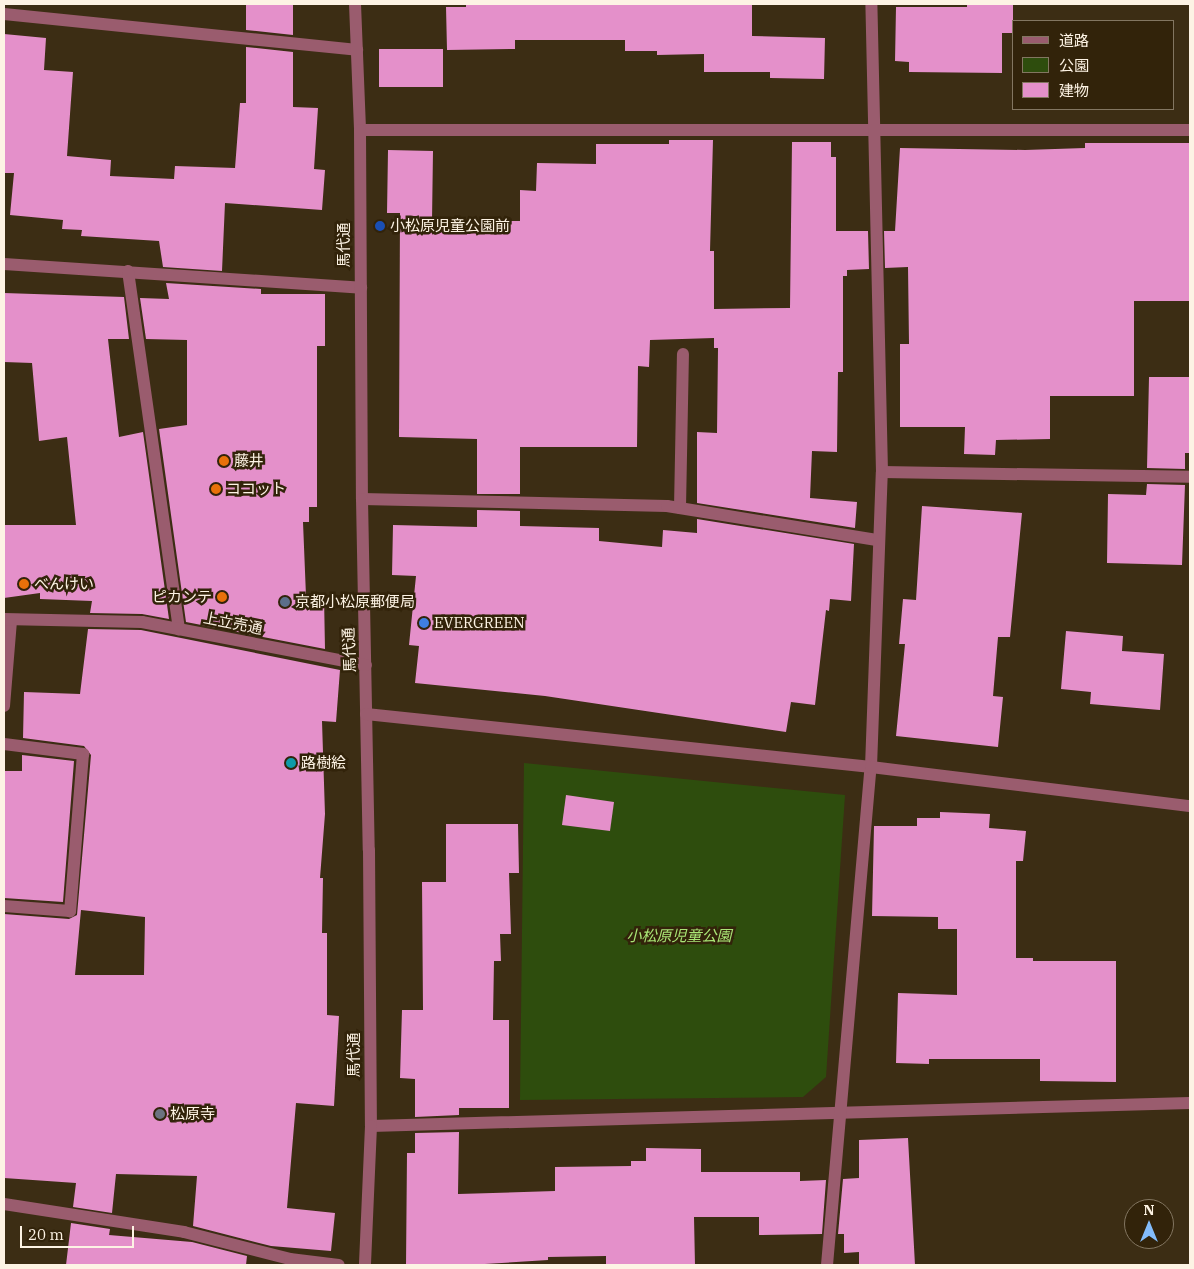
<!DOCTYPE html>
<html>
<head>
<meta charset="utf-8">
<style>
  body { margin:0 }
  #map { position:relative; width:1194px; height:1269px; overflow:hidden; background:#3c2d14; font-family:"IBM Plex Serif","Noto Sans JP",serif }
  div>[style] { position:absolute }
  .green>* { inset:0; background:#2e4d0d }
  .building>* { inset:0; background:#e490ca }
  .service>* { height:12px; margin:-6px; padding:0 6px; transform-origin:6px; border-radius:6px; background:#9a5c6e }
  .minor>* { height:12px; margin:-6px; padding:0 6px; transform-origin:6px; border-radius:6px; background:#9a5c6e }
  .tertiary>* { height:12px; margin:-6px; padding:0 6px; transform-origin:6px; border-radius:6px; background:#9a5c6e }
  .dots>* { width:14px; height:14px; translate:-50% -50%; box-sizing:border-box; border:2px solid #32230a; border-radius:50% }
  span { translate:-50% -50%; white-space:nowrap; text-align:center; line-height:1.15; -webkit-text-stroke:5px #32230a; paint-order:stroke }
  .poi-label { font-size:15px; color:#fdf3e4 }
  .left { translate:0 -50%; text-align:left }
  .right { translate:-100% -50%; text-align:right }
  .street-label { font-size:15px; color:#fdf3e4 }
  .park-label { font-size:15px; color:#a9e575; font-style:italic }
  .frame { position:absolute; inset:0; border:5px solid #fdf3e4; pointer-events:none }
  .legend { position:absolute; left:1012px; top:20px; width:162px; height:90px; box-sizing:border-box; background:#32230a; border:1px solid #837661; margin:0; padding:6px 9px; list-style:none; font-size:15px; color:#fdf3e4 }
  .legend li { display:flex; align-items:center; gap:10px; height:25px }
  .legend b { width:25px; border:1px solid #837661 }
  .north { position:absolute; left:1124px; top:1199px; width:50px; height:50px; box-sizing:border-box; background:#32230a; border:1px solid #837661; border-radius:50%; rotate:0deg; font-size:14px; font-weight:700; line-height:20px; text-align:center; color:#fdf3e4 }
  .north::after { content:''; display:block; margin:auto; width:18px; height:22px; background:#83bcfb; clip-path:polygon(50% 0,100% 100%,50% 72%,0 100%) }
  .scale { position:absolute; left:20px; top:1226px; width:114px; height:22px; box-sizing:border-box; border:2px solid #fdf3e4; border-top:0; padding-left:6px; font-size:15px; line-height:18px; white-space:nowrap; color:#fdf3e4; -webkit-text-stroke:4px #32230a; paint-order:stroke }
</style>
</head>
<body>
<div id="map">
  <div class="green">
    <i style="clip-path:polygon(524px 763px,845px 795px,826px 1077px,803px 1097px,520px 1100px)"></i>
  </div>
  <div class="building">
    <i style="clip-path:polygon(246px 4px,293px 4px,293px 35px,246px 30px)"></i>
    <i style="clip-path:polygon(466px 4px,752px 4px,752px 36px,825px 38px,824px 79px,770px 78px,770px 72px,704px 72px,704px 54px,657px 55px,657px 51px,625px 51px,625px 40px,515px 40px,515px 49px,447px 50px,446px 7px,466px 7px)"></i>
    <i style="clip-path:polygon(967px 4px,1013px 4px,1013px 33px,1002px 33px,1002px 73px,909px 72px,909px 62px,895px 61px,896px 7px,967px 7px)"></i>
    <i style="clip-path:polygon(4px 34px,46px 38px,44px 70px,73px 72px,67px 156px,111px 160px,110px 176px,174px 179px,175px 166px,235px 168px,240px 103px,246px 103px,246px 47px,293px 52px,293px 107px,318px 108px,314px 169px,325px 170px,322px 210px,225px 203px,222px 271px,163px 267px,159px 241px,81px 236px,82px 230px,62px 229px,63px 220px,10px 215px,14px 173px,4px 173px)"></i>
    <i style="clip-path:polygon(379px 49px,443px 49px,443px 87px,379px 87px)"></i>
    <i style="clip-path:polygon(669px 140px,713px 140px,710px 251px,714px 251px,714px 309px,790px 308px,792px 142px,831px 142px,831px 157px,836px 157px,836px 231px,868px 231px,869px 269px,847px 270px,847px 276px,843px 276px,843px 372px,838px 372px,837px 452px,812px 451px,810px 498px,857px 502px,855px 528px,697px 503px,697px 432px,717px 433px,718px 348px,714px 348px,714px 338px,650px 340px,649px 367px,638px 366px,637px 447px,520px 447px,520px 494px,477px 494px,477px 439px,399px 437px,400px 213px,387px 213px,388px 150px,433px 151px,432px 221px,520px 221px,520px 190px,536px 191px,537px 163px,596px 164px,596px 144px,669px 144px)"></i>
    <i style="clip-path:polygon(1085px 143px,1190px 143px,1190px 301px,1134px 301px,1134px 396px,1050px 396px,1050px 439px,996px 440px,995px 455px,964px 454px,965px 427px,900px 427px,900px 344px,909px 344px,908px 267px,885px 268px,884px 231px,895px 231px,900px 148px,1025px 150px,1085px 148px)"></i>
    <i style="clip-path:polygon(166px 283px,261px 289px,261px 294px,325px 294px,325px 346px,317px 346px,317px 507px,309px 507px,309px 522px,303px 522px,306px 596px,324px 596px,325px 649px,186px 622px,159px 429px,187px 425px,187px 340px,146px 339px,140px 298px,169px 299px)"></i>
    <i style="clip-path:polygon(4px 293px,124px 297px,129px 339px,108px 339px,119px 437px,143px 432px,169px 619px,142px 614px,90px 613px,92px 601px,40px 599px,40px 593px,4px 598px,4px 525px,76px 525px,67px 437px,39px 441px,32px 363px,4px 362px)"></i>
    <i style="clip-path:polygon(1149px 377px,1190px 377px,1190px 453px,1185px 453px,1185px 469px,1147px 468px)"></i>
    <i style="clip-path:polygon(1147px 484px,1185px 485px,1182px 565px,1107px 563px,1108px 494px,1146px 495px)"></i>
    <i style="clip-path:polygon(922px 506px,1022px 513px,1010px 637px,998px 637px,993px 696px,1003px 697px,998px 747px,896px 736px,905px 644px,899px 644px,903px 599px,916px 600px)"></i>
    <i style="clip-path:polygon(477px 510px,520px 511px,520px 526px,599px 528px,599px 541px,662px 547px,663px 530px,697px 533px,697px 519px,854px 544px,851px 601px,830px 599px,829px 611px,826px 610px,815px 705px,791px 702px,786px 732px,545px 696px,415px 683px,419px 646px,409px 645px,416px 576px,392px 575px,393px 525px,477px 527px)"></i>
    <i style="clip-path:polygon(evenodd,88px 629px,141px 630px,340px 670px,336px 722px,322px 721px,325px 814px,320px 878px,323px 878px,322px 933px,327px 933px,327px 1015px,339px 1016px,334px 1106px,296px 1103px,287px 1208px,335px 1213px,331px 1251px,271px 1246px,193px 1226px,197px 1176px,116px 1174px,112px 1213px,73px 1207px,76px 1183px,4px 1178px,4px 914px,69px 919px,77px 915px,91px 755px,84px 746px,23px 738px,24px 692px,80px 694px,88px 629px,81px 910px,145px 917px,144px 975px,75px 975px,81px 910px)"></i>
    <i style="clip-path:polygon(1066px 631px,1123px 636px,1122px 651px,1164px 654px,1160px 710px,1090px 704px,1091px 692px,1061px 689px)"></i>
    <i style="clip-path:polygon(22px 755px,74px 761px,63px 902px,4px 898px,4px 771px,22px 771px)"></i>
    <i style="clip-path:polygon(566px 795px,614px 802px,610px 831px,562px 825px)"></i>
    <i style="clip-path:polygon(940px 812px,990px 814px,989px 828px,1026px 831px,1023px 861px,1016px 861px,1016px 958px,1033px 958px,1033px 961px,1116px 961px,1116px 1082px,1040px 1081px,1040px 1059px,929px 1059px,929px 1064px,896px 1063px,898px 993px,957px 995px,957px 929px,938px 929px,938px 917px,872px 916px,874px 826px,917px 826px,917px 818px,940px 818px)"></i>
    <i style="clip-path:polygon(446px 824px,518px 824px,519px 873px,509px 873px,511px 934px,500px 934px,501px 961px,494px 961px,493px 1020px,509px 1020px,509px 1108px,459px 1108px,459px 1115px,415px 1117px,415px 1079px,400px 1078px,402px 1010px,423px 1010px,422px 882px,446px 882px)"></i>
    <i style="clip-path:polygon(459px 1132px,458px 1194px,555px 1191px,555px 1167px,631px 1166px,631px 1161px,646px 1161px,646px 1148px,701px 1149px,701px 1172px,800px 1172px,800px 1181px,826px 1180px,822px 1234px,759px 1235px,759px 1217px,694px 1217px,695px 1265px,606px 1265px,606px 1256px,548px 1257px,548px 1260px,468px 1265px,406px 1265px,407px 1153px,415px 1153px,415px 1133px)"></i>
    <i style="clip-path:polygon(908px 1138px,915px 1265px,859px 1265px,859px 1252px,844px 1253px,844px 1234px,838px 1234px,843px 1179px,859px 1178px,859px 1140px)"></i>
    <i style="clip-path:polygon(71px 1223px,110px 1229px,109px 1235px,192px 1242px,247px 1256px,246px 1265px,66px 1265px)"></i>
  </div>
  <div class="service">
    <i style="left:4px;top:14px;width:355px;rotate:5.8deg"></i>
    <i style="left:4px;top:264px;width:358px;rotate:3.8deg"></i>
    <i style="left:128px;top:271px;width:362px;rotate:81.9deg"></i>
    <i style="left:680px;top:508px;width:154px;rotate:-88.9deg"></i>
    <i style="left:4px;top:706px;width:86px;rotate:-85.3deg"></i>
    <i style="left:4px;top:744px;width:80px;rotate:7.2deg"></i>
    <i style="left:83px;top:754px;width:158px;rotate:94.7deg"></i>
    <i style="left:70px;top:911px;width:66px;rotate:-175.7deg"></i>
  </div>
  <div class="minor">
    <i style="left:360px;top:130px;width:830px"></i>
    <i style="left:882px;top:472px;width:308px;rotate:0.9deg"></i>
    <i style="left:362px;top:499px;width:305px;rotate:1.3deg"></i>
    <i style="left:667px;top:506px;width:214px;rotate:9.2deg"></i>
    <i style="left:371px;top:1126px;width:819px;rotate:-1.61deg"></i>
    <i style="left:4px;top:1204px;width:182px;rotate:8.8deg"></i>
    <i style="left:184px;top:1232px;width:109px;rotate:14.3deg"></i>
    <i style="left:290px;top:1259px;width:49px;rotate:7deg"></i>
    <i style="left:827px;top:1265px;width:500px;rotate:-85deg"></i>
    <i style="left:871px;top:767px;width:295px;rotate:-87.9deg"></i>
    <i style="left:882px;top:472px;width:468px;rotate:-91.3deg"></i>
  </div>
  <div class="tertiary">
    <i style="left:355px;top:4px;width:126px;rotate:87.7deg"></i>
    <i style="left:360px;top:130px;width:369px;rotate:89.7deg"></i>
    <i style="left:362px;top:499px;width:351px;rotate:88.9deg"></i>
    <i style="left:369px;top:850px;width:276px;rotate:89.6deg"></i>
    <i style="left:371px;top:1126px;width:139px;rotate:92.5deg"></i>
    <i style="left:4px;top:619px;width:138px;rotate:1.2deg"></i>
    <i style="left:142px;top:622px;width:228px;rotate:10.9deg"></i>
    <i style="left:366px;top:714px;width:508px;rotate:5.99deg"></i>
    <i style="left:871px;top:767px;width:321px;rotate:7deg"></i>
  </div>
  <div class="dots">
    <i style="left:380px;top:226px;background:#1a4fb4"></i>
    <i style="left:224px;top:461px;background:#e8710a"></i>
    <i style="left:216px;top:489px;background:#e8710a"></i>
    <i style="left:24px;top:584px;background:#e8710a"></i>
    <i style="left:222px;top:597px;background:#e8710a"></i>
    <i style="left:285px;top:602px;background:#5c6f8a"></i>
    <i style="left:424px;top:623px;background:#3f7fe0"></i>
    <i style="left:291px;top:763px;background:#0f9aa8"></i>
    <i style="left:160px;top:1114px;background:#6b7280"></i>
  </div>
  <div class="poi-label">
    <span class="left" style="left:390px;top:226px">小松原児童公園前</span>
    <span class="left" style="left:234px;top:461px">藤井</span>
    <span class="left" style="left:226px;top:489px">ココット</span>
    <span class="left" style="left:34px;top:584px">べんけい</span>
    <span class="right" style="left:212px;top:597px">ピカンテ</span>
    <span class="left" style="left:295px;top:602px">京都小松原郵便局</span>
    <span class="left" style="left:434px;top:623px">EVERGREEN</span>
    <span class="left" style="left:301px;top:763px">路樹絵</span>
    <span class="left" style="left:170px;top:1114px">松原寺</span>
  </div>
  <div class="street-label">
    <span style="left:344px;top:245px;rotate:-90deg">馬代通</span>
    <span style="left:233px;top:623px;rotate:11deg">上立売通</span>
    <span style="left:349px;top:650px;rotate:-92deg">馬代通</span>
    <span style="left:354px;top:1055px;rotate:-90deg">馬代通</span>
  </div>
  <div class="park-label">
    <span style="left:679px;top:936px">小松原児童公園</span>
  </div>
  <div class="frame"></div>
  <ul class="legend">
  <li><b style="height:6px;background:#9a5c6e"></b>道路</li>
  <li><b style="height:14px;background:#2e4d0d"></b>公園</li>
  <li><b style="height:14px;background:#e490ca"></b>建物</li>
  </ul>
  <div class="north">N</div>
  <div class="scale">20 m</div>
</div>
</body>
</html>
